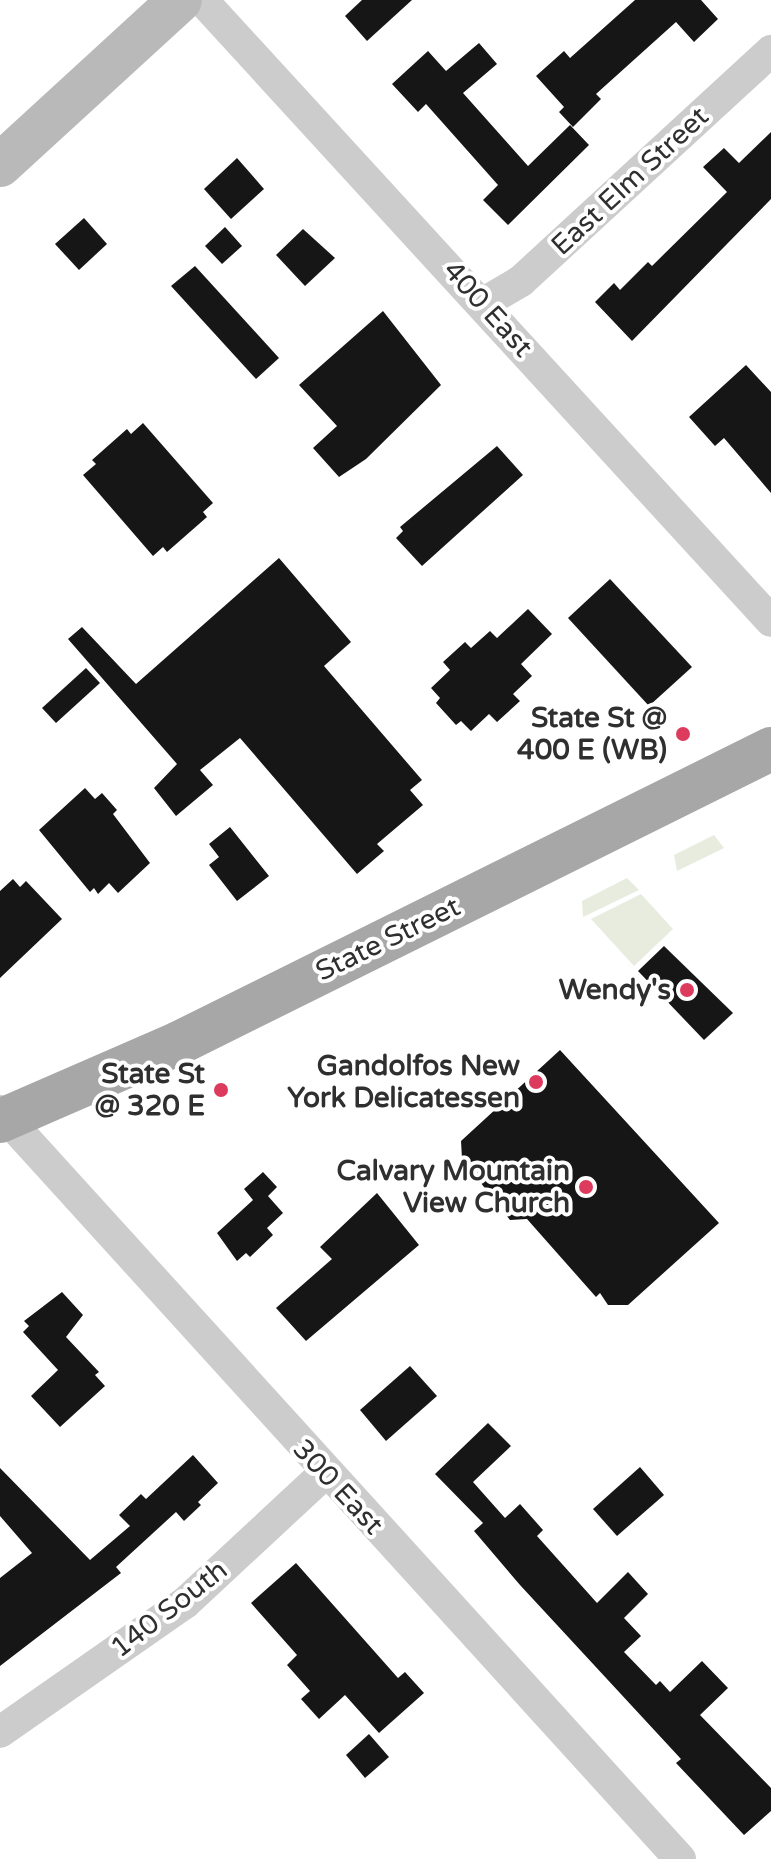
<!DOCTYPE html>
<html>
<head>
<meta charset="utf-8">
<style>
  body { margin:0 }
  #map { position:relative; width:771px; height:1859px; overflow:hidden; background:#fff; font-family:"Varela Round",sans-serif }
  div>[style] { position:absolute }
  .green>* { inset:0; background:#e7ecde }
  .building>* { inset:0; background:#161616 }
  .minor>* { height:32px; margin:-16px; padding:0 16px; transform-origin:16px; border-radius:16px; background:#ccc }
  .secondary>* { height:44px; margin:-22px; padding:0 22px; transform-origin:22px; border-radius:22px; background:#b9b9b9 }
  .primary>* { height:44px; margin:-22px; padding:0 22px; transform-origin:22px; border-radius:22px; background:#a7a7a7 }
  .dots>* { width:22px; height:22px; translate:-50% -50%; box-sizing:border-box; border:4px solid #fff; border-radius:50% }
  span { translate:-50% -50%; white-space:nowrap; text-align:center; line-height:1.15; -webkit-text-stroke:8px #fff; paint-order:stroke }
  .street-label { font-size:28px; color:#2f2f2f }
  .poi-label { font-size:28px; color:#2f2f2f; font-weight:700 }
  .right { translate:-100% -50%; text-align:right }
</style>
</head>
<body>
<div id="map">
  <div class="green">
    <i style="clip-path:polygon(714px 835px,724px 848px,677px 871px,674px 855px)"></i>
    <i style="clip-path:polygon(627px 878px,639px 890px,583px 917px,582px 901px)"></i>
    <i style="clip-path:polygon(641px 894px,673px 929px,634px 966px,591px 919px)"></i>
  </div>
  <div class="building">
    <i style="clip-path:polygon(362px 0,412px 0,367px 41px,345px 16px)"></i>
    <i style="clip-path:polygon(635px 0,701px 0,718px 19px,694px 42px,676px 22px,596px 94px,601px 99px,573px 127px,559px 112px,564px 107px,536px 76px,564px 51px,570px 58px)"></i>
    <i style="clip-path:polygon(479px 43px,497px 64px,463px 93px,528px 166px,570px 125px,589px 145px,508px 225px,483px 200px,498px 185px,426px 104px,418px 112px,392px 84px,428px 51px,446px 71px)"></i>
    <i style="clip-path:polygon(771px 132px,771px 199px,632px 341px,595px 302px,614px 283px,620px 290px,648px 262px,652px 266px,727px 192px,703px 167px,724px 148px,739px 163px)"></i>
    <i style="clip-path:polygon(237px 158px,264px 189px,231px 219px,204px 189px)"></i>
    <i style="clip-path:polygon(84px 218px,107px 244px,79px 270px,55px 244px)"></i>
    <i style="clip-path:polygon(225px 227px,242px 246px,222px 264px,205px 246px)"></i>
    <i style="clip-path:polygon(303px 229px,335px 258px,305px 286px,276px 255px)"></i>
    <i style="clip-path:polygon(195px 266px,279px 358px,256px 379px,171px 286px)"></i>
    <i style="clip-path:polygon(383px 311px,441px 385px,366px 459px,339px 477px,313px 448px,337px 426px,299px 385px)"></i>
    <i style="clip-path:polygon(746px 365px,771px 392px,771px 493px,724px 438px,715px 446px,689px 417px)"></i>
    <i style="clip-path:polygon(143px 423px,213px 503px,203px 512px,207px 517px,167px 552px,163px 547px,153px 556px,83px 475px,96px 464px,92px 460px,127px 429px,131px 434px)"></i>
    <i style="clip-path:polygon(497px 446px,523px 475px,422px 566px,396px 538px,403px 531px,400px 527px)"></i>
    <i style="clip-path:polygon(279px 558px,351px 642px,324px 666px,422px 780px,410px 790px,423px 805px,377px 844px,384px 851px,357px 874px,240px 738px,200px 770px,213px 785px,176px 816px,154px 788px,177px 764px,68px 639px,82px 627px,136px 684px)"></i>
    <i style="clip-path:polygon(610px 579px,692px 667px,649px 706px,568px 618px)"></i>
    <i style="clip-path:polygon(528px 609px,552px 634px,521px 664px,532px 676px,513px 694px,520px 701px,497px 722px,489px 714px,471px 731px,461px 721px,456px 725px,436px 703px,440px 698px,431px 688px,450px 670px,443px 662px,465px 642px,471px 648px,490px 631px,497px 638px)"></i>
    <i style="clip-path:polygon(86px 668px,100px 683px,56px 723px,42px 708px)"></i>
    <i style="clip-path:polygon(85px 788px,95px 799px,102px 793px,117px 810px,113px 814px,150px 863px,118px 893px,109px 883px,98px 894px,94px 888px,90px 892px,39px 830px)"></i>
    <i style="clip-path:polygon(230px 827px,269px 876px,237px 901px,209px 865px,219px 857px,209px 844px)"></i>
    <i style="clip-path:polygon(13px 879px,20px 887px,26px 881px,62px 919px,0 978px,0 891px)"></i>
    <i style="clip-path:polygon(664px 946px,733px 1013px,704px 1040px,638px 971px)"></i>
    <i style="clip-path:polygon(560px 1050px,719px 1223px,628px 1305px,608px 1305px,600px 1293px,596px 1297px,527px 1219px,510px 1220px,462px 1159px,461px 1141px)"></i>
    <i style="clip-path:polygon(263px 1172px,277px 1187px,268px 1196px,283px 1213px,267px 1228px,273px 1235px,250px 1257px,246px 1253px,237px 1261px,217px 1233px,253px 1200px,244px 1189px)"></i>
    <i style="clip-path:polygon(377px 1193px,419px 1245px,306px 1341px,276px 1308px,332px 1259px,320px 1247px)"></i>
    <i style="clip-path:polygon(62px 1292px,83px 1315px,66px 1337px,99px 1372px,95px 1375px,105px 1386px,60px 1427px,31px 1396px,58px 1370px,23px 1332px,29px 1326px,24px 1321px)"></i>
    <i style="clip-path:polygon(410px 1366px,437px 1396px,386px 1441px,360px 1410px)"></i>
    <i style="clip-path:polygon(488px 1423px,511px 1446px,473px 1482px,505px 1518px,520px 1504px,543px 1530px,537px 1536px,597px 1603px,628px 1572px,648px 1594px,624px 1618px,641px 1636px,624px 1652px,656px 1685px,660px 1681px,670px 1692px,702px 1661px,728px 1688px,700px 1715px,771px 1788px,771px 1811px,744px 1835px,676px 1763px,681px 1759px,520px 1585px,474px 1531px,483px 1523px,435px 1474px)"></i>
    <i style="clip-path:polygon(193px 1455px,218px 1483px,198px 1502px,201px 1505px,184px 1521px,176px 1512px,116px 1567px,121px 1573px,0 1666px,0 1578px,32px 1553px,0 1516px,0 1468px,90px 1560px,130px 1526px,119px 1515px,141px 1494px,146px 1499px)"></i>
    <i style="clip-path:polygon(640px 1467px,664px 1495px,617px 1536px,593px 1509px)"></i>
    <i style="clip-path:polygon(296px 1563px,398px 1678px,405px 1672px,424px 1693px,379px 1733px,345px 1695px,319px 1719px,301px 1699px,310px 1691px,287px 1665px,297px 1655px,251px 1603px)"></i>
    <i style="clip-path:polygon(369px 1734px,389px 1757px,365px 1778px,346px 1755px)"></i>
  </div>
  <div class="minor">
    <i style="left:202px;top:0;width:842px;rotate:47.5deg"></i>
    <i style="left:482px;top:304px;width:45px;rotate:-30.5deg"></i>
    <i style="left:521px;top:281px;width:340px;rotate:-42.6deg"></i>
    <i style="left:0;top:1111px;width:1011px;rotate:47.73deg"></i>
    <i style="left:0;top:1732px;width:226px;rotate:-34.9deg"></i>
    <i style="left:185px;top:1603px;width:192px;rotate:-42.9deg"></i>
  </div>
  <div class="secondary">
    <i style="left:0;top:165px;width:244px;rotate:-42.5deg"></i>
  </div>
  <div class="primary">
    <i style="left:0;top:1121px;width:195px;rotate:-23.5deg"></i>
    <i style="left:179px;top:1043px;width:661px;rotate:-26.41deg"></i>
  </div>
  <div class="dots">
    <i style="left:683px;top:734px;background:#dd3b5e"></i>
    <i style="left:687px;top:990px;background:#dd3b5e"></i>
    <i style="left:536px;top:1082px;background:#dd3b5e"></i>
    <i style="left:221px;top:1090px;background:#dd3b5e"></i>
    <i style="left:586px;top:1187px;background:#dd3b5e"></i>
  </div>
  <div class="street-label">
    <span style="left:630px;top:181px;rotate:-43deg">East Elm Street</span>
    <span style="left:488px;top:309px;rotate:48deg">400 East</span>
    <span style="left:388px;top:939px;rotate:-26deg">State Street</span>
    <span style="left:338px;top:1487px;rotate:47deg">300 East</span>
    <span style="left:169px;top:1609px;rotate:-38deg">140 South</span>
  </div>
  <div class="poi-label">
    <span class="right" style="left:667px;top:734px">State St @<br>400 E (WB)</span>
    <span class="right" style="left:671px;top:990px">Wendy's</span>
    <span class="right" style="left:520px;top:1082px">Gandolfos New<br>York Delicatessen</span>
    <span class="right" style="left:205px;top:1090px">State St<br>@ 320 E</span>
    <span class="right" style="left:570px;top:1187px">Calvary Mountain<br>View Church</span>
  </div>
</div>
</body>
</html>
